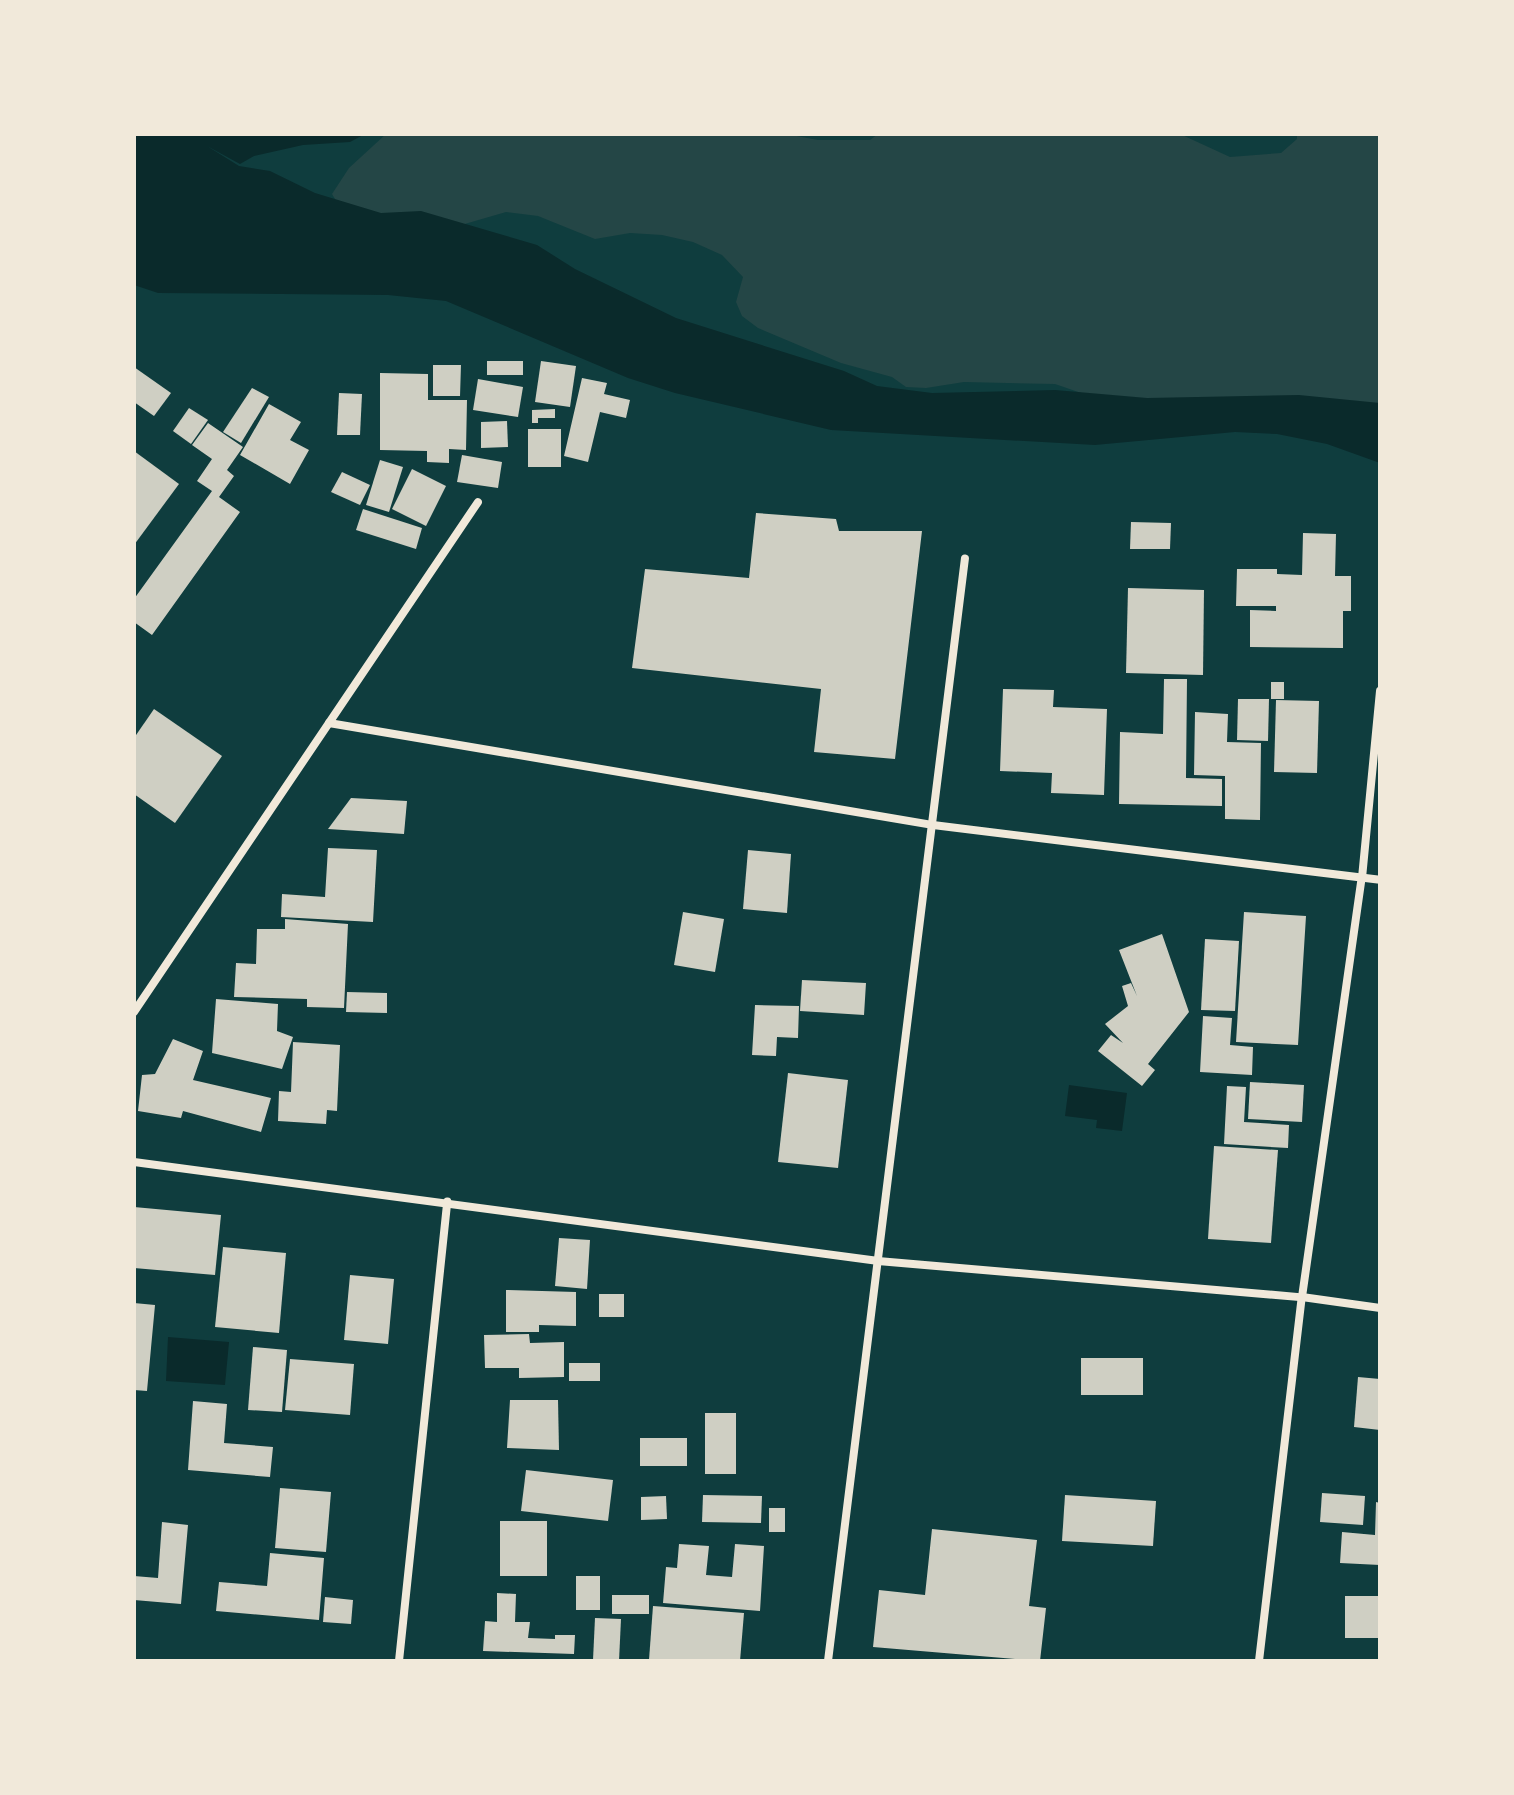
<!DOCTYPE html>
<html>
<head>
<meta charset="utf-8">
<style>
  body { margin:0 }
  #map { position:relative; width:1514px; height:1795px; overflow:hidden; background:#0f3d3e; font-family:"Fira Sans",sans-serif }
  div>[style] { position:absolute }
  .green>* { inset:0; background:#244646 }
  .water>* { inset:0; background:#0a2a2b }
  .building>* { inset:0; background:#cfcfc3 }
  .minor>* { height:8px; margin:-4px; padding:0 4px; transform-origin:4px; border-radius:4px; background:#f1e9da }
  span { translate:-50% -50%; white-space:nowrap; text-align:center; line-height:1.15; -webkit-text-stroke:6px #f1e9da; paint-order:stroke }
  .frame { position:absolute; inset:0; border:136px solid #f1e9da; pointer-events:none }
</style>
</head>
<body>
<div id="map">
  <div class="green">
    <i style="clip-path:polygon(386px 134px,786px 134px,818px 140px,870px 140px,878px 134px,1180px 134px,1230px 157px,1281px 153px,1297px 139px,1297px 134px,1380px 134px,1380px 414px,1218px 406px,1087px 395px,1055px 384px,964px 382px,926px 388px,906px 387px,892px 377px,841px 363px,758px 328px,742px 316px,736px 302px,743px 277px,722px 255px,693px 242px,662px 235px,630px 233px,595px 239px,538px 216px,506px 212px,413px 239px,350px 224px,332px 194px,349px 168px)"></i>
  </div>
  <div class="water">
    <i style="clip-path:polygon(134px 134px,365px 134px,350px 142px,303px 145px,254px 156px,240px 164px,207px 146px,239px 166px,270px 171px,315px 193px,381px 213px,421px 211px,537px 245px,575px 269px,676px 318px,844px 371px,877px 386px,932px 393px,1055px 390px,1147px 398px,1299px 395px,1380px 403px,1380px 463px,1327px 444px,1277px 434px,1235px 432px,1095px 445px,831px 430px,675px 393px,628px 378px,446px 301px,388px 295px,158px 293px,134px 285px)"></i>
    <i style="clip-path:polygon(1069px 1085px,1127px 1093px,1122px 1131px,1096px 1128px,1097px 1120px,1065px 1116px)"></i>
    <i style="clip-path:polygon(168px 1337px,229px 1342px,225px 1385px,166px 1381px)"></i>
  </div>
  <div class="building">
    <i style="clip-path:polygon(487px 361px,523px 361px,523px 375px,487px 375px)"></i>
    <i style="clip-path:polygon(541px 361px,576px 366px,570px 407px,535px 402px)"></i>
    <i style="clip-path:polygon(433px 365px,461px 365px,460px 396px,433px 396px)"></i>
    <i style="clip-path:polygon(134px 367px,171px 393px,154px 416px,134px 402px)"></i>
    <i style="clip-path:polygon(380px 373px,428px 374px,428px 400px,467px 400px,466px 450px,449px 449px,449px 463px,427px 462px,427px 451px,380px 450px)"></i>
    <i style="clip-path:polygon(582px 378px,607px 383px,604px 394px,630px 400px,626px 418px,600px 412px,588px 462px,564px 456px)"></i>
    <i style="clip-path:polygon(478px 379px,523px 387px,518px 417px,473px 410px)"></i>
    <i style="clip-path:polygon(252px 388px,269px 397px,241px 443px,223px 432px)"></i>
    <i style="clip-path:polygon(339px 393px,362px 394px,360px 435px,337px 435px)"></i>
    <i style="clip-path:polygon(269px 404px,301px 422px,290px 440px,309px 450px,290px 484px,240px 455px)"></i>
    <i style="clip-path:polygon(189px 408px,208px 420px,191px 444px,173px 431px)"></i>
    <i style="clip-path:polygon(555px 409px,555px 418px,538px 418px,538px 423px,532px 423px,532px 410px)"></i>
    <i style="clip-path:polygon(507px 421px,508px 447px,481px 448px,481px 422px)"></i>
    <i style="clip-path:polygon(208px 423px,243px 447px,227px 470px,234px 476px,219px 497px,240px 512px,152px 635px,134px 622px,134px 599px,212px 491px,197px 481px,212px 459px,192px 445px)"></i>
    <i style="clip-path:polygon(528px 429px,561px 429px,561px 467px,528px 467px)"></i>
    <i style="clip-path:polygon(134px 451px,179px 484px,134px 545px)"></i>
    <i style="clip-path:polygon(462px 455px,502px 462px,498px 488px,457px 482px)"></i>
    <i style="clip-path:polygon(380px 460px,403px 467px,389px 512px,366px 505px)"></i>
    <i style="clip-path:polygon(412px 469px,446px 486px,426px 526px,392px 509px)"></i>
    <i style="clip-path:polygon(342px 472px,370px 485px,360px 505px,331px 492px)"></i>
    <i style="clip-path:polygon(363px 509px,422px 528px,416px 549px,356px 530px)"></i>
    <i style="clip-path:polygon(756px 513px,836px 519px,839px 531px,922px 531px,895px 759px,814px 752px,821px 689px,632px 668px,645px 569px,749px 578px)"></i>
    <i style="clip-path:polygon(1131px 522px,1171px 523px,1170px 549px,1130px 549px)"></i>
    <i style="clip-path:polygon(1303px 533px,1336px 534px,1335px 576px,1351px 576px,1351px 611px,1343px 611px,1343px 648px,1250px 647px,1250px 610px,1276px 611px,1276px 606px,1236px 606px,1237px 569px,1277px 569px,1277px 574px,1302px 575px)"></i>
    <i style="clip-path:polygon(1128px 588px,1204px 590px,1203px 675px,1126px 673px)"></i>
    <i style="clip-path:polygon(1164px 679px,1187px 679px,1186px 778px,1222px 779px,1222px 806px,1119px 804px,1120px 732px,1163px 734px)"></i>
    <i style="clip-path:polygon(1271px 682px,1284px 682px,1284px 699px,1271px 699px)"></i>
    <i style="clip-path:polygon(1003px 689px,1054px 690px,1053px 707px,1107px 709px,1104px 795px,1051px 793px,1052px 773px,1000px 771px)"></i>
    <i style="clip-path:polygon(1238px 699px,1269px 699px,1268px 741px,1237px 740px)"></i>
    <i style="clip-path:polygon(1276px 700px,1319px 701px,1317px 773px,1274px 772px)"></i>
    <i style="clip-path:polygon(154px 709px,222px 756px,175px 823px,134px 794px,134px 738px)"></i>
    <i style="clip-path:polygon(1195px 712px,1228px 714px,1227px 742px,1261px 743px,1260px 820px,1225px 819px,1225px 776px,1194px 775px)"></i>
    <i style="clip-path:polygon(351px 798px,407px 801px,404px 834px,328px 829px)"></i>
    <i style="clip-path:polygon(328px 848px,377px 850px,373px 922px,281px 917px,282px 894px,325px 897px)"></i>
    <i style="clip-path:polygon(748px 850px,791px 854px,787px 913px,743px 909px)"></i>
    <i style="clip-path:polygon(683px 912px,724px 919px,715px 972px,674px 965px)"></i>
    <i style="clip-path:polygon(1244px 912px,1306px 916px,1298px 1045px,1236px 1042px)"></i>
    <i style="clip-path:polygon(285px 919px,348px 924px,344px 1008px,307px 1007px,307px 999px,234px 997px,236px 963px,256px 964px,257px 929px,285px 929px)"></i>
    <i style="clip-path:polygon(1162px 934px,1189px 1012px,1148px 1064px,1155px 1070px,1142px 1086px,1098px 1051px,1111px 1035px,1123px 1043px,1105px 1024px,1128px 1006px,1122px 986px,1131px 983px,1137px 996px,1119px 950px)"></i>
    <i style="clip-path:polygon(1205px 939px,1239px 941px,1235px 1011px,1201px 1010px)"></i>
    <i style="clip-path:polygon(802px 980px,866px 983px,864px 1015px,800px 1011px)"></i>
    <i style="clip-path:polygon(347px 992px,387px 993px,387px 1013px,346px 1012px)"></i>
    <i style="clip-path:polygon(216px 999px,278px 1004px,277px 1031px,293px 1037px,282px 1069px,212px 1053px)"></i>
    <i style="clip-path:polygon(755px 1005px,799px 1006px,798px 1038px,777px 1037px,776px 1056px,752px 1055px)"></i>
    <i style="clip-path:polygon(1203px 1016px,1232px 1018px,1230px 1045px,1253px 1047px,1252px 1075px,1200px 1072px)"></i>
    <i style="clip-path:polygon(173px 1039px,203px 1051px,193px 1080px,271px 1098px,261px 1132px,183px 1111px,181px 1118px,138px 1111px,142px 1075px,155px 1074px)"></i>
    <i style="clip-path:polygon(293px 1042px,340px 1045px,337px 1111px,327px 1110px,326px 1124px,278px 1121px,279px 1091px,291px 1092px)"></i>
    <i style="clip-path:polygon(788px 1073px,848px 1080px,838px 1168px,778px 1162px)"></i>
    <i style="clip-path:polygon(1250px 1082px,1304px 1085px,1302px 1122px,1248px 1119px)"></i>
    <i style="clip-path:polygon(1227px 1086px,1246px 1087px,1244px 1122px,1289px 1125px,1288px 1148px,1224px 1144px)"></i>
    <i style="clip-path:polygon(1214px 1146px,1278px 1150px,1271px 1243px,1208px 1239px)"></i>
    <i style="clip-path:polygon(134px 1207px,221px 1215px,215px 1275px,134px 1268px)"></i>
    <i style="clip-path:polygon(559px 1238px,590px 1240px,587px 1289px,555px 1286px)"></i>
    <i style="clip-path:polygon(223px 1247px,286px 1253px,279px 1333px,215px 1327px)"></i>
    <i style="clip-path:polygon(350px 1275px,394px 1279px,388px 1344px,344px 1340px)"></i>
    <i style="clip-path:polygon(506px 1290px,576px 1292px,576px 1326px,539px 1325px,539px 1332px,506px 1332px)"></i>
    <i style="clip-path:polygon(599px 1294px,624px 1294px,624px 1317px,599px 1317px)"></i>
    <i style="clip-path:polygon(134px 1303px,155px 1305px,147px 1391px,134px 1390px)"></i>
    <i style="clip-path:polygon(529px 1334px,530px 1343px,564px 1342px,564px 1377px,519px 1378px,519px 1368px,485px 1368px,484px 1335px)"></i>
    <i style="clip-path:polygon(253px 1347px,287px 1350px,282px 1412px,248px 1410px)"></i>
    <i style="clip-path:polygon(1081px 1358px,1143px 1358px,1143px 1395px,1081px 1395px)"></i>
    <i style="clip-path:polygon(290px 1359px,354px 1364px,350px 1415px,285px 1410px)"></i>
    <i style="clip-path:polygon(569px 1363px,600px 1363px,600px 1381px,569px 1381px)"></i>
    <i style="clip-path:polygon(1358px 1377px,1380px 1379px,1380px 1430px,1354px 1427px)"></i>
    <i style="clip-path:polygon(510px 1400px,558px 1400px,559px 1450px,507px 1448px)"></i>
    <i style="clip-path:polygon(193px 1401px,227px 1404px,224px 1443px,273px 1447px,270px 1477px,188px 1470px)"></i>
    <i style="clip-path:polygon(705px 1413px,736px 1413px,736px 1474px,705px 1474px)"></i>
    <i style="clip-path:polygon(640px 1438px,687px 1438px,687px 1466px,640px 1466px)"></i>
    <i style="clip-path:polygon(526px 1470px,613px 1480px,608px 1521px,521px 1511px)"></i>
    <i style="clip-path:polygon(280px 1488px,331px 1492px,326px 1552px,275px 1548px)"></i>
    <i style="clip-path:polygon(1322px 1493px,1365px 1496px,1363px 1525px,1320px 1522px)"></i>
    <i style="clip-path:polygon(703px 1495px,762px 1496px,761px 1523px,702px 1522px)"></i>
    <i style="clip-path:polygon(1065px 1495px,1156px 1501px,1153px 1546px,1062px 1541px)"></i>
    <i style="clip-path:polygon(666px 1496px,667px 1519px,641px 1520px,641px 1497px)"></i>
    <i style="clip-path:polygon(1376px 1502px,1380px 1503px,1380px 1565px,1340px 1563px,1342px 1532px,1375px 1535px)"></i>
    <i style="clip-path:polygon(769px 1508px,785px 1508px,785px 1532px,769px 1532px)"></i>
    <i style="clip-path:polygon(500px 1521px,547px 1521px,547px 1576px,500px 1576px)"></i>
    <i style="clip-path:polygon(162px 1522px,188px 1525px,181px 1604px,134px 1600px,134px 1576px,158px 1578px)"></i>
    <i style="clip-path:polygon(932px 1529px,1037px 1540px,1029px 1606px,1046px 1608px,1040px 1661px,873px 1647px,879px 1590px,925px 1595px)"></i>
    <i style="clip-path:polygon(679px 1544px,709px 1546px,706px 1575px,732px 1577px,735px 1544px,764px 1546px,760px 1611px,663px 1603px,666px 1567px,677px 1568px)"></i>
    <i style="clip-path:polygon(270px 1553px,324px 1558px,319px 1620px,216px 1611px,219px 1582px,267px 1586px)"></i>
    <i style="clip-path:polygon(576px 1576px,600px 1576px,600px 1610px,576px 1610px)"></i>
    <i style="clip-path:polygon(497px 1593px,516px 1594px,515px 1622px,530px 1622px,528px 1638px,555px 1639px,555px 1635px,575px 1635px,574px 1654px,483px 1651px,485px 1621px,497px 1622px)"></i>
    <i style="clip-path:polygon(612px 1595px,649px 1595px,649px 1614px,612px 1614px)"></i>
    <i style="clip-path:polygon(1345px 1596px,1380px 1596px,1380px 1638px,1345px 1638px)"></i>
    <i style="clip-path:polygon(325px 1597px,353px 1600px,351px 1624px,323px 1622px)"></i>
    <i style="clip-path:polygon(653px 1606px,744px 1613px,740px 1661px,649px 1660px)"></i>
    <i style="clip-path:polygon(595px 1618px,621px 1619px,619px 1661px,593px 1660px)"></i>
  </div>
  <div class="minor">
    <i style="left:329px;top:723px;width:613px;rotate:9.59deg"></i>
    <i style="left:933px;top:825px;width:450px;rotate:7deg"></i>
    <i style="left:134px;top:1012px;width:615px;rotate:-56deg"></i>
    <i style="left:134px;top:1162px;width:751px;rotate:7.58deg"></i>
    <i style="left:878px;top:1261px;width:426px;rotate:4.9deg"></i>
    <i style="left:1302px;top:1297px;width:79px;rotate:8deg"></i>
    <i style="left:399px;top:1661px;width:462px;rotate:-84deg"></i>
    <i style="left:828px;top:1661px;width:1111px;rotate:-82.92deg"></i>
    <i style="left:1259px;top:1661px;width:367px;rotate:-83.3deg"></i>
    <i style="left:1302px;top:1297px;width:423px;rotate:-81.9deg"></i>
    <i style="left:1362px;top:878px;width:188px;rotate:-84.5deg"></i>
  </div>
  <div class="frame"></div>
</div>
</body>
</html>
